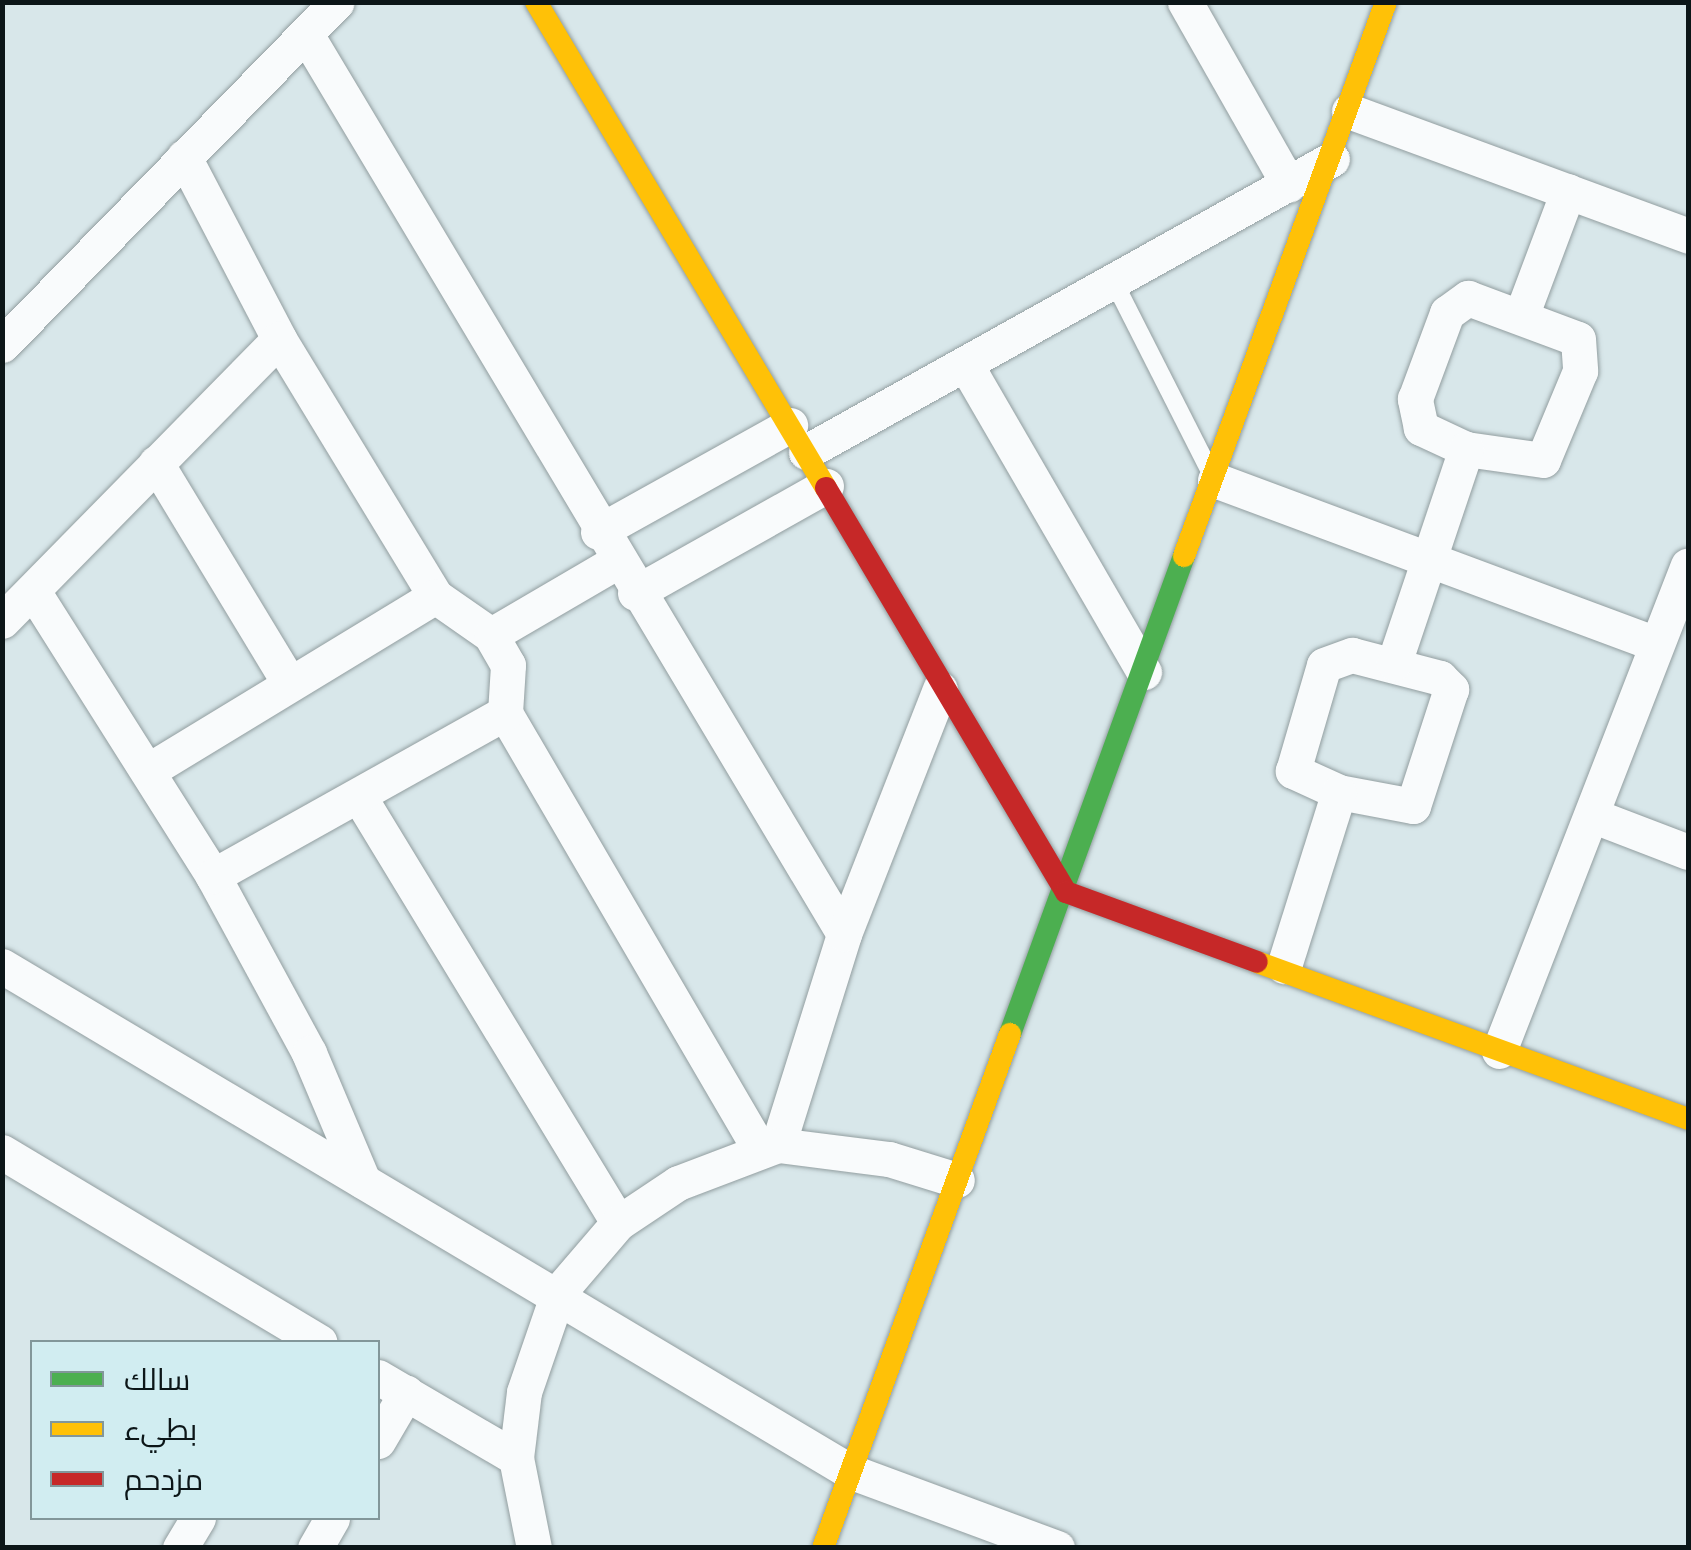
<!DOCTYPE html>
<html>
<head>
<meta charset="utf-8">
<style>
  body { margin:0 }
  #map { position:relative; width:1691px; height:1550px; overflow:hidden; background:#d8e7ea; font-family:"Playfair Display",Cairo,serif }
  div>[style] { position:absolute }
  .roads { filter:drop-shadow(0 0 2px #929ea0) drop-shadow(0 0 2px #929ea0) }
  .lane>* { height:18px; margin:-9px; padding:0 9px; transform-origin:9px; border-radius:9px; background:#f9fbfc }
  .street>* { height:35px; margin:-17.5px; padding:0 17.5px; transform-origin:17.5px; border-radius:17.5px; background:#f9fbfc }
  .fast>* { height:22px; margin:-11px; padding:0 11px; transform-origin:11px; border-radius:11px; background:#4caf50 }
  .slow>* { height:22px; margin:-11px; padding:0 11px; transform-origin:11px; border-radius:11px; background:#ffc107 }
  .jam>* { height:22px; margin:-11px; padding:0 11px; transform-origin:11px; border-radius:11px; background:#c62828 }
  span { translate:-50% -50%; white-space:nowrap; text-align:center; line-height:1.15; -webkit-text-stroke:9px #d1edf1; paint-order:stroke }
  .frame { position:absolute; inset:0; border:5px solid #0c1618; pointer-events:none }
  .legend { position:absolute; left:30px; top:1340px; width:350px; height:180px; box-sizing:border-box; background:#d1edf1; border:2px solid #82979a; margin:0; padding:12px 18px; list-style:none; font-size:30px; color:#0c1618 }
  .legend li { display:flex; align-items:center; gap:20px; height:50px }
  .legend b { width:50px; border:2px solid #82979a }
</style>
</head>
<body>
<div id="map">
  <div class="roads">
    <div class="lane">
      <i style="left:1113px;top:280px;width:210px;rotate:63.1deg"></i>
    </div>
    <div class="street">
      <i style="left:1185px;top:2px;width:210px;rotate:60.4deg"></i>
      <i style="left:307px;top:36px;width:1046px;rotate:59.12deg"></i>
      <i style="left:1349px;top:111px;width:361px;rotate:20.2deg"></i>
      <i style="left:184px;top:157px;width:205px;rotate:62.4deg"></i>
      <i style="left:279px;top:339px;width:301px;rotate:58.7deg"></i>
      <i style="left:1468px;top:298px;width:117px;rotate:20.4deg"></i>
      <i style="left:1578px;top:339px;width:32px;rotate:86deg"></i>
      <i style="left:1580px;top:371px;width:96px;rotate:112.6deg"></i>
      <i style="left:1543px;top:460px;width:78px;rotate:-171.9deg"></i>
      <i style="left:1466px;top:449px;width:50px;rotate:-155deg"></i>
      <i style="left:1421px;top:428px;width:30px;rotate:-102deg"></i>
      <i style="left:1415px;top:399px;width:92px;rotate:-69.6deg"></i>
      <i style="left:1447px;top:313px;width:26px;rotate:-36deg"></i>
      <i style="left:1523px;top:311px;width:128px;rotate:-69.4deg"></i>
      <i style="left:2px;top:345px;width:479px;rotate:-45.7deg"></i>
      <i style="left:966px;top:365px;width:355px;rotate:59.9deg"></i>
      <i style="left:806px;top:452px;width:602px;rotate:-29.12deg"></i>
      <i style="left:156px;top:463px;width:255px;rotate:58.8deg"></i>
      <i style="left:1215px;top:480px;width:471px;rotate:20.4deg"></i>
      <i style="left:598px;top:532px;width:220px;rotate:-29.1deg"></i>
      <i style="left:33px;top:591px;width:337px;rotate:57.7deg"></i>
      <i style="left:213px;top:876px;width:201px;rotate:61.5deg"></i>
      <i style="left:309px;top:1053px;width:139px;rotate:67.1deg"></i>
      <i style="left:635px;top:593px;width:219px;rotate:-29.3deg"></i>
      <i style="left:2px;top:621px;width:395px;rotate:-45.5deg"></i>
      <i style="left:1352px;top:655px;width:91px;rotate:14.6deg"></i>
      <i style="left:1440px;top:678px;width:16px;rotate:45deg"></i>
      <i style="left:1451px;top:689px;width:123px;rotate:108deg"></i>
      <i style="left:1413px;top:806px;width:75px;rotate:-169.3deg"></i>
      <i style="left:1339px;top:792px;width:51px;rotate:-155.5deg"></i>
      <i style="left:1293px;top:771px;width:110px;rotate:-73.7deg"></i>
      <i style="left:1324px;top:665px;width:30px;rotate:-20deg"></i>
      <i style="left:1394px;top:663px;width:226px;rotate:-71.4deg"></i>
      <i style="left:505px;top:713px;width:506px;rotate:59.74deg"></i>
      <i style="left:151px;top:769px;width:333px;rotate:-31.3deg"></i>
      <i style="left:435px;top:596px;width:68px;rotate:34.9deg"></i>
      <i style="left:360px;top:798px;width:497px;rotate:58.7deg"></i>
      <i style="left:1594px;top:816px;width:101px;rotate:21deg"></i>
      <i style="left:213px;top:876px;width:334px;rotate:-29.2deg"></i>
      <i style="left:505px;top:713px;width:48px;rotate:-86.4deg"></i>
      <i style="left:508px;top:665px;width:34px;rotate:-120deg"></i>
      <i style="left:491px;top:635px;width:145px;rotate:-30.3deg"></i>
      <i style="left:2px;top:966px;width:986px;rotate:30.8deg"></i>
      <i style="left:849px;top:1471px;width:222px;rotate:20.3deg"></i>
      <i style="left:1284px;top:966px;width:182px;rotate:-72.5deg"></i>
      <i style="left:1499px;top:1051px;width:521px;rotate:-68.75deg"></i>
      <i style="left:778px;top:1145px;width:221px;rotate:-72.6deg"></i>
      <i style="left:844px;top:934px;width:263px;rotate:-68.6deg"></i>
      <i style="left:2px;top:1152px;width:370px;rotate:30.9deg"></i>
      <i style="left:378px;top:1377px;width:160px;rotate:30.4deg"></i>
      <i style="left:378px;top:1441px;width:56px;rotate:-59.7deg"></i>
      <i style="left:180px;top:1548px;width:35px;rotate:-59deg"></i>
      <i style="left:315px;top:1548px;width:34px;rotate:-60deg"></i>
      <i style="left:534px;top:1548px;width:92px;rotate:-101.3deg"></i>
      <i style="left:516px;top:1458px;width:66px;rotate:-83.1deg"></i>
      <i style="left:524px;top:1392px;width:105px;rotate:-71deg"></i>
      <i style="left:558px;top:1293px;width:92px;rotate:-49.4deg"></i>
      <i style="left:618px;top:1223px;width:72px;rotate:-33.7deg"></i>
      <i style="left:678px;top:1183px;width:107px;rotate:-20.8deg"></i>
      <i style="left:778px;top:1145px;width:112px;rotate:7.2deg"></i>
      <i style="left:889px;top:1159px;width:71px;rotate:17.2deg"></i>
    </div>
    <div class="fast">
      <i style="left:1010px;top:1034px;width:509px;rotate:-70deg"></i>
    </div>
    <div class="slow">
      <i style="left:536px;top:2px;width:566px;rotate:59.18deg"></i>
      <i style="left:1184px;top:556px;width:590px;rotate:-69.97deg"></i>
      <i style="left:1257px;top:962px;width:459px;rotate:20deg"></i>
      <i style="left:823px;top:1548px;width:547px;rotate:-70.01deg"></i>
    </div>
    <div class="jam">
      <i style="left:826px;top:488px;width:470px;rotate:59.3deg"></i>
      <i style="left:1066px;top:892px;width:203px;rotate:20.1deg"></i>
    </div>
  </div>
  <div class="frame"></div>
  <ul class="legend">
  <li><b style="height:12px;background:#4caf50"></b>سالك</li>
  <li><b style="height:12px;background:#ffc107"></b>بطيء</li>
  <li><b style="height:12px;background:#c62828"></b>مزدحم</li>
  </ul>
</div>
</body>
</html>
